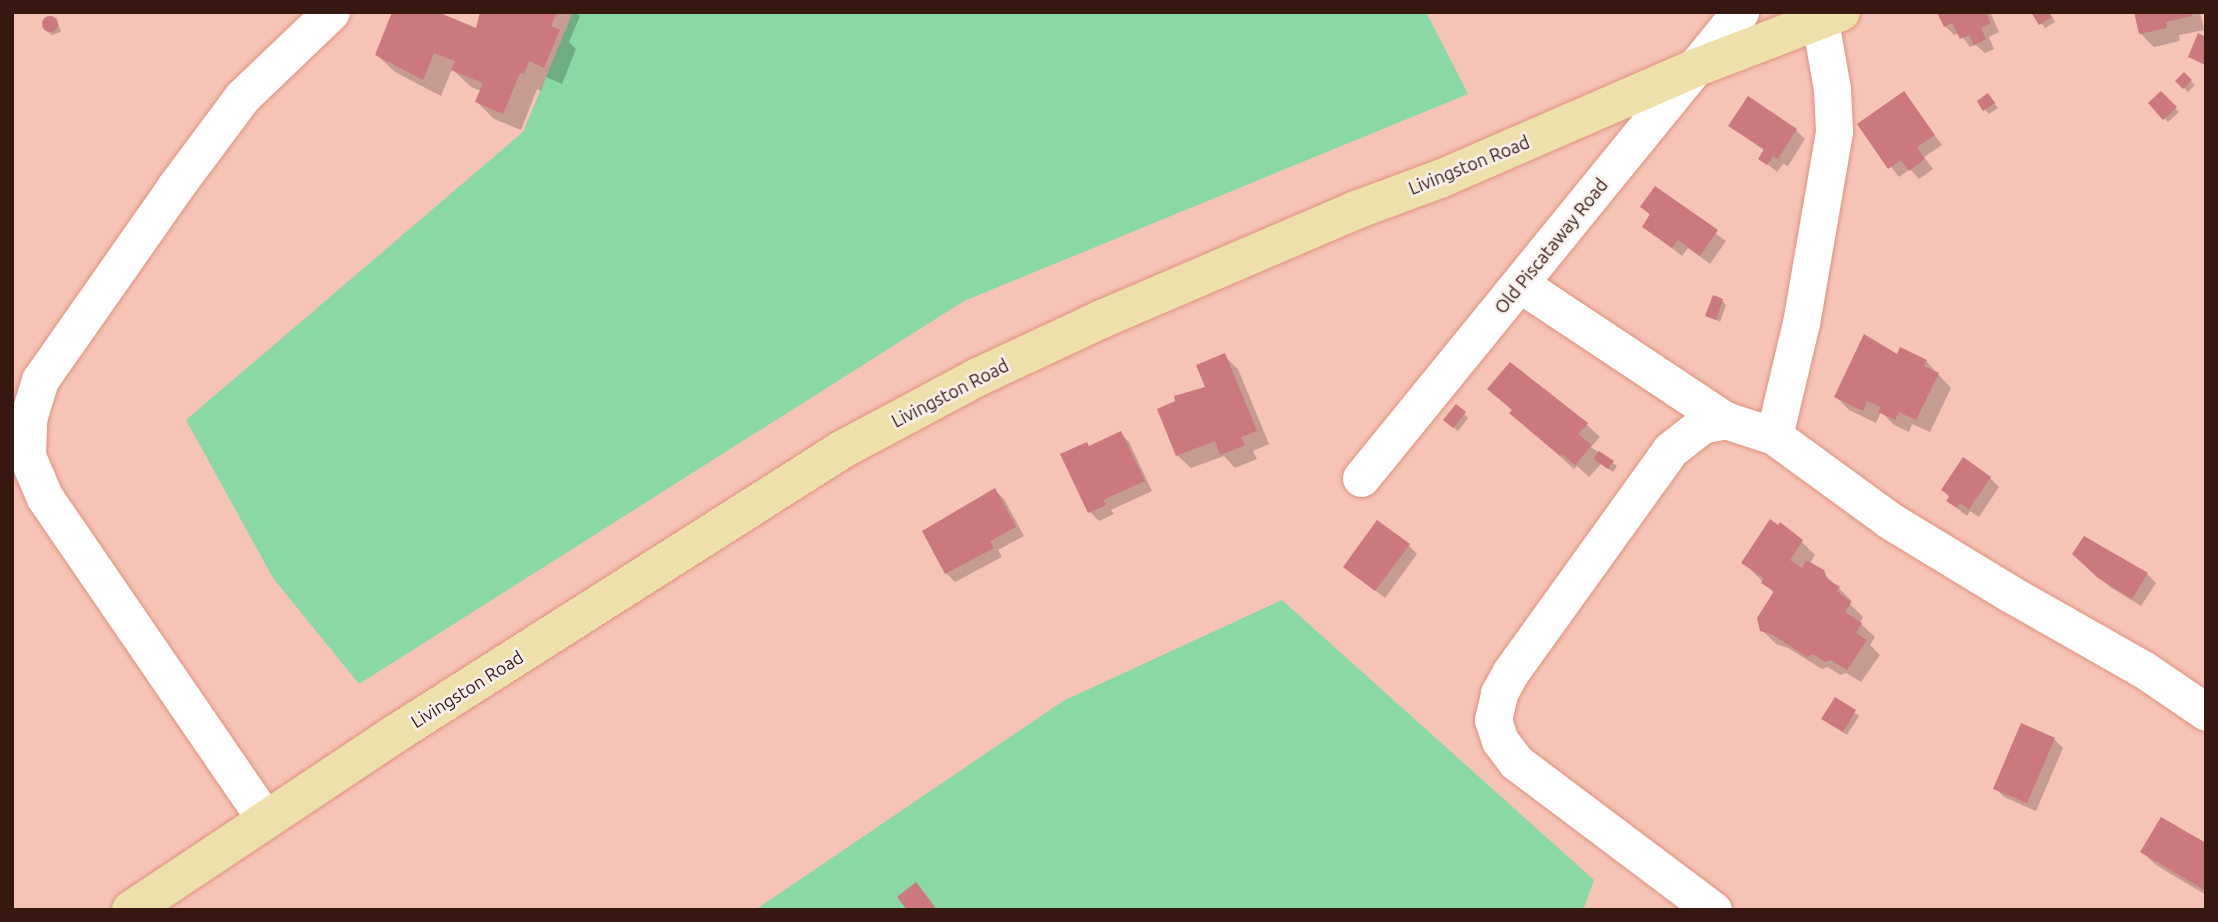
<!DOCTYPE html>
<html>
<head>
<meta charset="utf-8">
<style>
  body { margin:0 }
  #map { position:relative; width:2218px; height:922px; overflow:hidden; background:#f6c4b7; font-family:Ubuntu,sans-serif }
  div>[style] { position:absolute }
  .green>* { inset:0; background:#8ad8a6 }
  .shadow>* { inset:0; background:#0003 }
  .building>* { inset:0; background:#cb787e }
  .round { border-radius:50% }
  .roads { filter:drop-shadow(0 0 2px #e0917d) drop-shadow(0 0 2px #e0917d) }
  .minor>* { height:37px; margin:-18.5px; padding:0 18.5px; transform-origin:18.5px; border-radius:18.5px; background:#fff }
  .major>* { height:38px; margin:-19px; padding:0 19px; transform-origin:19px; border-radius:19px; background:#eee0aa }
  span { translate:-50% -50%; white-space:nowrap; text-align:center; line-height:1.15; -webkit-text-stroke:5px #f9f0ed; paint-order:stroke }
  .street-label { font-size:18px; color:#361810 }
  .frame { position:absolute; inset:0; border:14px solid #361810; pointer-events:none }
</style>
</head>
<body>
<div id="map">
  <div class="green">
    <i style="clip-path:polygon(573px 12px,1426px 12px,1468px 94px,964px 301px,359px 684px,273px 578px,186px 420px,523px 132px)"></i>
    <i style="clip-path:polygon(1282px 600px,1594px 880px,1583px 910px,755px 910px,1063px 701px)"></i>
  </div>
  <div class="shadow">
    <i style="clip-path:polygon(482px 12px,577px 12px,580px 16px,569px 42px,576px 49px,562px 84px,546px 77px,541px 91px,537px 89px,521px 130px,494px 119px,477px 102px,481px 91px,471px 87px,452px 69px,441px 96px,395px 72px,377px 55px,477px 30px)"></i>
    <i style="clip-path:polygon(1939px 12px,1990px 12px,1999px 32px,1989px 37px,1994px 49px,1985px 53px,1976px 45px,1970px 47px,1959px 33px,1954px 35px,1945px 26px)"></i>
    <i style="clip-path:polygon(2033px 12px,2049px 12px,2055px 22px,2045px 28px)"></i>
    <i style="clip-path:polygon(2136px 12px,2200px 12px,2204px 30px,2179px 35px,2180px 41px,2154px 47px,2140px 33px)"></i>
    <i style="clip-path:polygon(48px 18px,58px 23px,61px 32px,52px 35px,47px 31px,44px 26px)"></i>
    <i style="clip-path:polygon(2206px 38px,2206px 66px,2190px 57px)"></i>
    <i style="clip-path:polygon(2184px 75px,2195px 85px,2188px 92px,2177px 81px)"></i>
    <i style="clip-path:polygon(1903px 93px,1942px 145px,1924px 157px,1933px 169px,1919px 179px,1910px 169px,1899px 177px,1859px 125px)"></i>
    <i style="clip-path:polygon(2161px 94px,2179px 112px,2168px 122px,2150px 104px)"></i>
    <i style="clip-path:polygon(1992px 100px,1998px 108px,1989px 114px,1985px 110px)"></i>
    <i style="clip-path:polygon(1730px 126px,1796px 130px,1805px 139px,1788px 166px,1783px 164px,1777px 172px,1760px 158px,1765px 151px)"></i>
    <i style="clip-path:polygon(1655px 189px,1726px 241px,1710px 264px,1688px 248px,1682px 256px,1644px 227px,1651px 216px,1642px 207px)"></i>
    <i style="clip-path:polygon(1722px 300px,1726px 305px,1720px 322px,1707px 315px)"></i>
    <i style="clip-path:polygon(1224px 356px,1238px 369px,1269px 444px,1253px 451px,1257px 459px,1235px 468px,1224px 456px,1191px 468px,1177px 455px)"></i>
    <i style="clip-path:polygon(1898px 356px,1926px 361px,1951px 388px,1930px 432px,1912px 424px,1909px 432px,1894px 425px,1881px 412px,1876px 423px,1849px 410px,1836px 397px)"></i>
    <i style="clip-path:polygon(1512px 413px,1586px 424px,1600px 437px,1591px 447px,1617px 466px,1613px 472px,1601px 464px,1589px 477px,1577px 466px,1574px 469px)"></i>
    <i style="clip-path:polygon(1464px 414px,1468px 418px,1458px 431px,1449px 424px)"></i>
    <i style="clip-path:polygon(1120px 433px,1129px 442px,1152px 491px,1111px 510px,1114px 514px,1099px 521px,1090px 512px,1063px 455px,1090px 447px)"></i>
    <i style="clip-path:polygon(1990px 478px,1999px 487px,1979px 517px,1970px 511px,1967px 516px,1958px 509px,1943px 490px)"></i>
    <i style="clip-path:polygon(995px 490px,1004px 499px,1024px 536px,998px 550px,1002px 557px,955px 582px,946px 573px)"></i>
    <i style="clip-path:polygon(1801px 541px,1815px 555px,1809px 565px,1822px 572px,1852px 601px,1850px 604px,1863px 617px,1860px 623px,1875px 637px,1870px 645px,1880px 655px,1861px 682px,1846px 673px,1840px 675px,1828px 667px,1822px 669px,1788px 648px,1776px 644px,1762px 630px,1775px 594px,1744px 563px)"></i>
    <i style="clip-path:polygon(1408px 545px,1417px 554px,1385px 598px,1345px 567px)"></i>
    <i style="clip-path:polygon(2084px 563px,2147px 574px,2156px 583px,2141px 606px,2110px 587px)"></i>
    <i style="clip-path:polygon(1836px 699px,1859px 716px,1847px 735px,1828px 723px)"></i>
    <i style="clip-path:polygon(2054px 739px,2063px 748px,2036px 811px,2004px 797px,1995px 788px)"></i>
    <i style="clip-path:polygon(2206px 845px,2206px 895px,2156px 865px,2142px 852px)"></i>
  </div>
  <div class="building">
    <i style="clip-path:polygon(392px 12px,438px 12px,476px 28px,480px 12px,557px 12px,551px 26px,560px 30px,544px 68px,529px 61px,524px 74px,520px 73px,503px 114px,475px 102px,483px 83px,451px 70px,455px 61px,434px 53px,423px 80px,375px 55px)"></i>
    <i style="clip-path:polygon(1937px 12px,1986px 12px,1991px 23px,1981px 28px,1986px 39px,1974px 45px,1969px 35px,1960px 39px,1952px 23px,1944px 27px)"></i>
    <i style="clip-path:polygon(2031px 12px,2049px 12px,2052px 17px,2039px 25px)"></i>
    <i style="clip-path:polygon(2134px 12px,2191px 12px,2192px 16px,2166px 22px,2167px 28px,2139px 34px)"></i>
    <i class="round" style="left:42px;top:16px;width:16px;height:16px"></i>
    <i style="clip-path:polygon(2198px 33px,2206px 37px,2204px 64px,2188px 57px)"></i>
    <i style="clip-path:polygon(2184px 72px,2192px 80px,2183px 89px,2175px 81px)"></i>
    <i style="clip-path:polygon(1904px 91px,1935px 135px,1917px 147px,1925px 159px,1909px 171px,1901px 160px,1888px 169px,1857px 124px)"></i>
    <i style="clip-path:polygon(2161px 91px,2177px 107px,2163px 120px,2148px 103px)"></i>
    <i style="clip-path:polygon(1988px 93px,1995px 103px,1983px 111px,1977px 101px)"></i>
    <i style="clip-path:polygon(1748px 96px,1797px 129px,1778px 159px,1773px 156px,1767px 165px,1758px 159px,1764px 149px,1728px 126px)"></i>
    <i style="clip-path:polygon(1655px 186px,1718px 230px,1700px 256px,1678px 240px,1672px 248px,1642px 227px,1650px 214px,1640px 207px)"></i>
    <i style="clip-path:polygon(1713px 295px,1723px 299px,1716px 320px,1705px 316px)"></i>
    <i style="clip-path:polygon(1864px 334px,1897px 354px,1900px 347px,1927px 360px,1924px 366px,1939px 373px,1916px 420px,1899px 412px,1895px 420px,1878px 412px,1881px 407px,1867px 401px,1863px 411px,1834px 397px)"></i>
    <i style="clip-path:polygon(1225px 353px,1257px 431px,1241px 437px,1245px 445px,1220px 455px,1215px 441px,1176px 456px,1157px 409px,1175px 401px,1174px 396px,1205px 387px,1196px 365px)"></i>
    <i style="clip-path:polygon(1510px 362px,1588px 423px,1578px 434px,1592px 445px,1575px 465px,1562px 454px,1560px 456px,1509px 413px,1512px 410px,1487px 389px)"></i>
    <i style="clip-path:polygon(1456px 404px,1466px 412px,1453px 428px,1443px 420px)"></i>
    <i style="clip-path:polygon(1121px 431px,1145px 481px,1103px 500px,1106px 505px,1088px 513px,1060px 454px,1087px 442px,1089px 446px)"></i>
    <i style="clip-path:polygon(1599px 451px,1614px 461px,1608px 469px,1593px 459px)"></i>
    <i style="clip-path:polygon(1963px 457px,1991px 477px,1969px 509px,1960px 503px,1957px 508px,1946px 501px,1950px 496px,1941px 490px)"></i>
    <i style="clip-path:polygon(995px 488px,1016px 527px,990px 541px,994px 548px,945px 574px,922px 531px)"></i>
    <i style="clip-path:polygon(1770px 519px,1778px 525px,1780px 522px,1803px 540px,1790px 560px,1802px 568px,1806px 561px,1810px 562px,1824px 570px,1827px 579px,1840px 587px,1837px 591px,1851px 602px,1845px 612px,1862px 623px,1856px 633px,1867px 640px,1847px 670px,1831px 660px,1825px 662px,1813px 654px,1807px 657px,1773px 635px,1760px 631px,1757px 618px,1774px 591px,1761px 583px,1764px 578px,1741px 563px)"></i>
    <i style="clip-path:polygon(1377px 520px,1410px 544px,1375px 591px,1343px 567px)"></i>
    <i style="clip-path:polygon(2084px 536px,2148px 573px,2132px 599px,2098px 578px,2072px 554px)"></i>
    <i style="clip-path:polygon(1835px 697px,1856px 710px,1843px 732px,1821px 719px)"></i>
    <i style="clip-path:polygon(2021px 723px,2055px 738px,2027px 803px,1993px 789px)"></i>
    <i style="clip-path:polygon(2161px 817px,2206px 843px,2206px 891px,2140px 852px)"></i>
    <i style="clip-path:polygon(916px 882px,935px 907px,931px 910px,907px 910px,897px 897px)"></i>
  </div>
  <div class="roads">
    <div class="minor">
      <i style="left:1520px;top:284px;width:246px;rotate:33.6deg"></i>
      <i style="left:1774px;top:436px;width:116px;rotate:-76.6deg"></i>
      <i style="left:1801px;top:323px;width:195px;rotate:-80.2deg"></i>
      <i style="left:1834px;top:131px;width:42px;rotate:-92.7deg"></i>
      <i style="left:1832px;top:89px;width:69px;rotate:-100deg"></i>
      <i style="left:1361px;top:478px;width:601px;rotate:-50.88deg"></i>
      <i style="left:265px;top:819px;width:389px;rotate:-124.4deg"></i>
      <i style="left:45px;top:498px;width:46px;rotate:-113.2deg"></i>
      <i style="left:27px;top:456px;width:37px;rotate:-88deg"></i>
      <i style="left:28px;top:419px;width:41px;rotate:-72.9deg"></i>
      <i style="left:40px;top:380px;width:236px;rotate:-55deg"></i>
      <i style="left:175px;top:187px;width:112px;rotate:-53.3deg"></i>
      <i style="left:242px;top:97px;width:123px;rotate:-43.7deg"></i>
      <i style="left:1713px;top:910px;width:246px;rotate:-143.1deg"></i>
      <i style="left:1516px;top:762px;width:26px;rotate:-127deg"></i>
      <i style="left:1500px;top:741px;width:22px;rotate:-108deg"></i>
      <i style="left:1493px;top:720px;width:28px;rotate:-77deg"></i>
      <i style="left:1499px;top:693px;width:23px;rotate:-61deg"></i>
      <i style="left:1510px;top:673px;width:274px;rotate:-54.3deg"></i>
      <i style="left:1670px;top:450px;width:41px;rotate:-38deg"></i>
      <i style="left:1702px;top:425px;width:24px;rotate:-12deg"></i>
      <i style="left:1725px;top:420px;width:52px;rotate:18.1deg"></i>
      <i style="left:1774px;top:436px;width:142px;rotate:36.1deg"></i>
      <i style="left:1889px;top:520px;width:140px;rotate:31.3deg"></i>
      <i style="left:2009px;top:593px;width:154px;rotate:29.6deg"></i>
      <i style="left:2143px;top:669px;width:76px;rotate:34.3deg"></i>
    </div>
    <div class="major">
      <i style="left:131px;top:910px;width:321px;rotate:-33.7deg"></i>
      <i style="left:398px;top:732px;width:527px;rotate:-32.45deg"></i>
      <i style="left:843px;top:449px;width:151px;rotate:-28.1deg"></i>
      <i style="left:976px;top:378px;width:139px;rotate:-25.1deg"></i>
      <i style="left:1102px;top:319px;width:276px;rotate:-23.2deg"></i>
      <i style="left:1356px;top:210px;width:90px;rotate:-20.3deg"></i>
      <i style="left:1440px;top:179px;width:281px;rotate:-23.5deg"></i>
      <i style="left:1698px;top:67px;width:153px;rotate:-21deg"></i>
    </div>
  </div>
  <div class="street-label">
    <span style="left:1469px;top:165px;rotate:-22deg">Livingston Road</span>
    <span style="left:1551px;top:246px;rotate:-51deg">Old Piscataway Road</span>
    <span style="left:950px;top:393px;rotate:-27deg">Livingston Road</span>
    <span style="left:467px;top:689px;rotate:-32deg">Livingston Road</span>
  </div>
  <div class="frame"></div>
</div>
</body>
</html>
